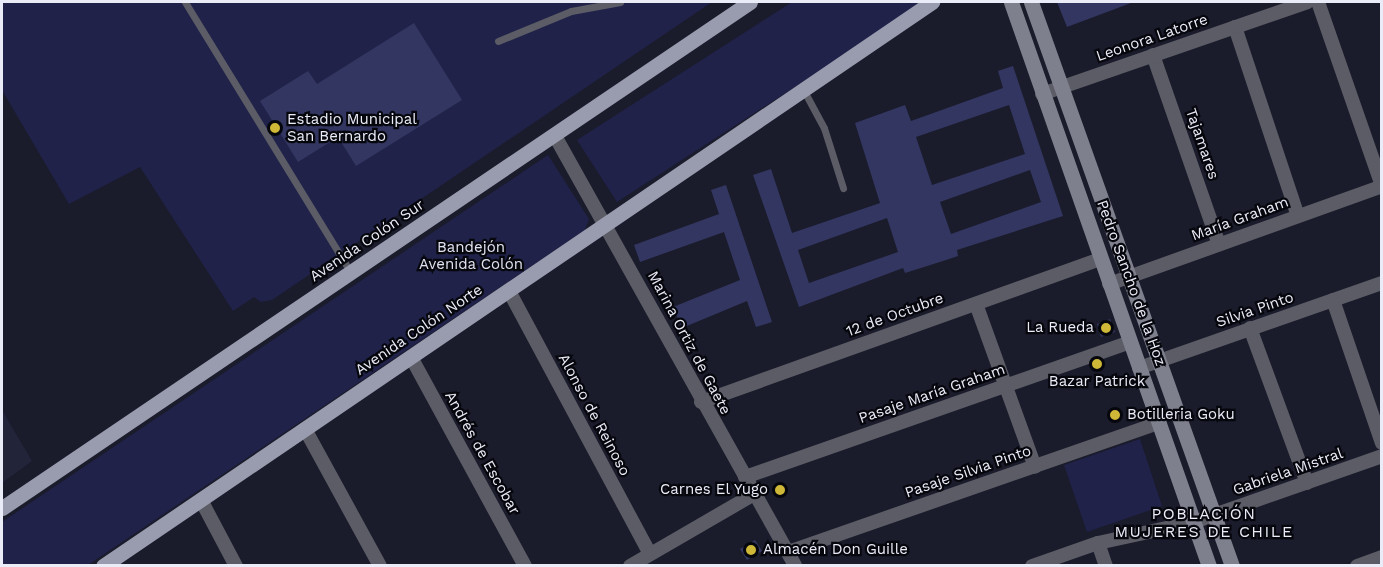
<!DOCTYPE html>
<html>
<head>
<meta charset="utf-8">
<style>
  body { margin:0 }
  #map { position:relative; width:1383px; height:567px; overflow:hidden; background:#1a1b2b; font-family:"Work Sans",sans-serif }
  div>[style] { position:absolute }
  .built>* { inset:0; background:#22243a }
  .green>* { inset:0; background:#202249 }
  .building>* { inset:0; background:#333661 }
  .lane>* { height:7px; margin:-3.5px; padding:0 3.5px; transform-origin:3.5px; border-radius:3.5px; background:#5b5c65 }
  .street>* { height:14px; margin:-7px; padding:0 7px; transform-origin:7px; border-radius:7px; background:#5b5c65 }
  .secondary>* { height:15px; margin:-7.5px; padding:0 7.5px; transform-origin:7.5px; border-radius:7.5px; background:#7e808e }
  .primary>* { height:15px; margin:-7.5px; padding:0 7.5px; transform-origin:7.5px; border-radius:7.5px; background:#999cae }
  .dots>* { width:16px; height:16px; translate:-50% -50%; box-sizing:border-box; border:3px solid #06070d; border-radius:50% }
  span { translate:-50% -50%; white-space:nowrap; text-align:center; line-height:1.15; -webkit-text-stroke:4.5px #06070d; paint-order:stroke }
  .street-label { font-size:15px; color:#eaecf8 }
  .poi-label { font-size:15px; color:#eaecf8 }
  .left { translate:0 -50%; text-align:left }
  .right { translate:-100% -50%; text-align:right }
  .park-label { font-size:15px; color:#e1e3f2 }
  .neighbourhood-label { font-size:16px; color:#eaecf8; letter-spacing:1.5px }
  .frame { position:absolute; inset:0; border:3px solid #eaecf8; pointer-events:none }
</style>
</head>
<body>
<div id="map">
  <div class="built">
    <i style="clip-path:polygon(2px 410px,32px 461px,2px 483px)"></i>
  </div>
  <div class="green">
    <i style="clip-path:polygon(2px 2px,712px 2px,272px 300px,261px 302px,254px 297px,233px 311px,140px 167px,69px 204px,2px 90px)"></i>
    <i style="clip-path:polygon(792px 2px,926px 2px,617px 202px,577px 140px)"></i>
    <i style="clip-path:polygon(548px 155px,589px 219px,585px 230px,88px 565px,2px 566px,2px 522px)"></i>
    <i style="clip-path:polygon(1140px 439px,1162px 506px,1087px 532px,1064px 465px)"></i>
  </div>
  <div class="building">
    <i style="clip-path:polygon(1057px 2px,1130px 2px,1131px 3px,1067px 27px)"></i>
    <i style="clip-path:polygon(414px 23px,462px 100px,356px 166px,338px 137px,298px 162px,260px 101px,308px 71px,317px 84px)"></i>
    <i style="clip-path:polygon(evenodd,1013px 66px,1063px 216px,957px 250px,958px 256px,943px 261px,905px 273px,903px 268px,799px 307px,753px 175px,771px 169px,792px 233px,880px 203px,855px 123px,905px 105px,911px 121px,1003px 88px,998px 71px,1013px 66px,1009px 105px,1025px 154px,932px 185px,916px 137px,1009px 105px,1013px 66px,1030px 170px,1041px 202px,951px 234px,940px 202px,1030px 170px,1013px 66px,887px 218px,898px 252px,809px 283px,798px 250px,887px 218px)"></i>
    <i style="clip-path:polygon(726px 185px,772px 322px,756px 327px,747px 301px,682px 328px,673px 307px,740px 280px,724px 232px,640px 262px,634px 245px,719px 214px,711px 190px)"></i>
    <i style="clip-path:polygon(1110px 319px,1115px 332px,1101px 337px,1097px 324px)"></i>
    <i style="clip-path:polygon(755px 540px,762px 551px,747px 560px,740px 549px)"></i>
  </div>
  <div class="lane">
    <i style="left:185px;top:2px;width:318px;rotate:58.5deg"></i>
    <i style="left:498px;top:41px;width:79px;rotate:-22.3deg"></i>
    <i style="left:571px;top:11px;width:50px;rotate:-10.4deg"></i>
    <i style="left:803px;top:89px;width:44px;rotate:61.7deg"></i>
    <i style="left:824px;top:128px;width:63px;rotate:72.4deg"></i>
  </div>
  <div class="street">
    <i style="left:1318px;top:2px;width:195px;rotate:70.8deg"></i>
    <i style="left:1235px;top:27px;width:199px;rotate:71.6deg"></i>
    <i style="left:1153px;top:55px;width:200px;rotate:70.8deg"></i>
    <i style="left:1042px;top:94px;width:281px;rotate:-19.1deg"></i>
    <i style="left:555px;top:136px;width:492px;rotate:60.8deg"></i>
    <i style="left:1109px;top:284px;width:290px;rotate:-19.7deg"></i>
    <i style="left:509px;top:291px;width:298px;rotate:61.8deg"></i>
    <i style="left:1333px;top:300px;width:151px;rotate:71.1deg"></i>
    <i style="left:976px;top:304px;width:173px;rotate:70.1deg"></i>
    <i style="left:1250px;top:328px;width:165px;rotate:69.8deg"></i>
    <i style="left:411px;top:357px;width:238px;rotate:61.4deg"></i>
    <i style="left:1139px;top:368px;width:257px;rotate:-19.3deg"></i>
    <i style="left:701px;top:402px;width:425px;rotate:-19.7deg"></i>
    <i style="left:305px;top:429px;width:156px;rotate:61.3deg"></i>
    <i style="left:745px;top:477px;width:408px;rotate:-19.3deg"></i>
    <i style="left:201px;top:500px;width:75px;rotate:62.1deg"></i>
    <i style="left:1098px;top:543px;width:24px;rotate:71deg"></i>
    <i style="left:788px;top:552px;width:393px;rotate:-19.2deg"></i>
    <i style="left:630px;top:566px;width:143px;rotate:-30.1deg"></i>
    <i style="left:1032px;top:566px;width:70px;rotate:-19.2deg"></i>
    <i style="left:1098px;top:543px;width:98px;rotate:-12.3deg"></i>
    <i style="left:1194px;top:522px;width:199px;rotate:-19.3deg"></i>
    <i style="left:1357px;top:566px;width:27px;rotate:-20deg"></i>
  </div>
  <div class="secondary">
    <i style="left:1011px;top:2px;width:598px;rotate:70.66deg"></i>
    <i style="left:1031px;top:2px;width:599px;rotate:70.38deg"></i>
  </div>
  <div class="primary">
    <i style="left:2px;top:508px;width:903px;rotate:-34.08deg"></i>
    <i style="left:103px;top:566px;width:1003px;rotate:-34.23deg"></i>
  </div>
  <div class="dots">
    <i style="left:275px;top:128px;background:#cfb837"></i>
    <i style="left:1106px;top:328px;background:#cfb837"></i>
    <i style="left:1097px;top:364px;background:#cfb837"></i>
    <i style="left:1115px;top:415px;background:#cfb837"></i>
    <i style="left:780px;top:490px;background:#cfb837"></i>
    <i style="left:751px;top:550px;background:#cfb837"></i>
  </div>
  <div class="street-label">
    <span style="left:1152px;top:38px;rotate:-19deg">Leonora Latorre</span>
    <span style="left:1202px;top:144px;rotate:71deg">Tajamares</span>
    <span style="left:1240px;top:219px;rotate:-20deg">María Graham</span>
    <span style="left:367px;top:241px;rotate:-34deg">Avenida Colón Sur</span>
    <span style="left:1131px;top:283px;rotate:70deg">Pedro Sancho de la Hoz</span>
    <span style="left:1255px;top:310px;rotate:-19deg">Silvia Pinto</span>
    <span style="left:895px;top:315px;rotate:-20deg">12 de Octubre</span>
    <span style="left:419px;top:330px;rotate:-34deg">Avenida Colón Norte</span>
    <span style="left:689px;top:343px;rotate:62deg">Marina Ortiz de Gaete</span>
    <span style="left:932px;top:394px;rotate:-19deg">Pasaje María Graham</span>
    <span style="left:594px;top:415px;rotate:62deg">Alonso de Reinoso</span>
    <span style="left:482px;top:453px;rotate:61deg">Andrés de Escobar</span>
    <span style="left:968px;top:472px;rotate:-19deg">Pasaje Silvia Pinto</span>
    <span style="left:1288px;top:472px;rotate:-19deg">Gabriela Mistral</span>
  </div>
  <div class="poi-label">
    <span class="left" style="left:287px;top:128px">Estadio Municipal<br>San Bernardo</span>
    <span class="right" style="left:1094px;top:328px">La Rueda</span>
    <span style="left:1097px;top:382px">Bazar Patrick</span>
    <span class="left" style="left:1127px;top:415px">Botilleria Goku</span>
    <span class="right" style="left:768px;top:490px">Carnes El Yugo</span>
    <span class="left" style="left:763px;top:550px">Almacén Don Guille</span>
  </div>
  <div class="park-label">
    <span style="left:471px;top:256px">Bandejón<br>Avenida Colón</span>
  </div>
  <div class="neighbourhood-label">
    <span style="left:1204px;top:523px">POBLACIÓN<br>MUJERES DE CHILE</span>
  </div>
  <div class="frame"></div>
</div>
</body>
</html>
